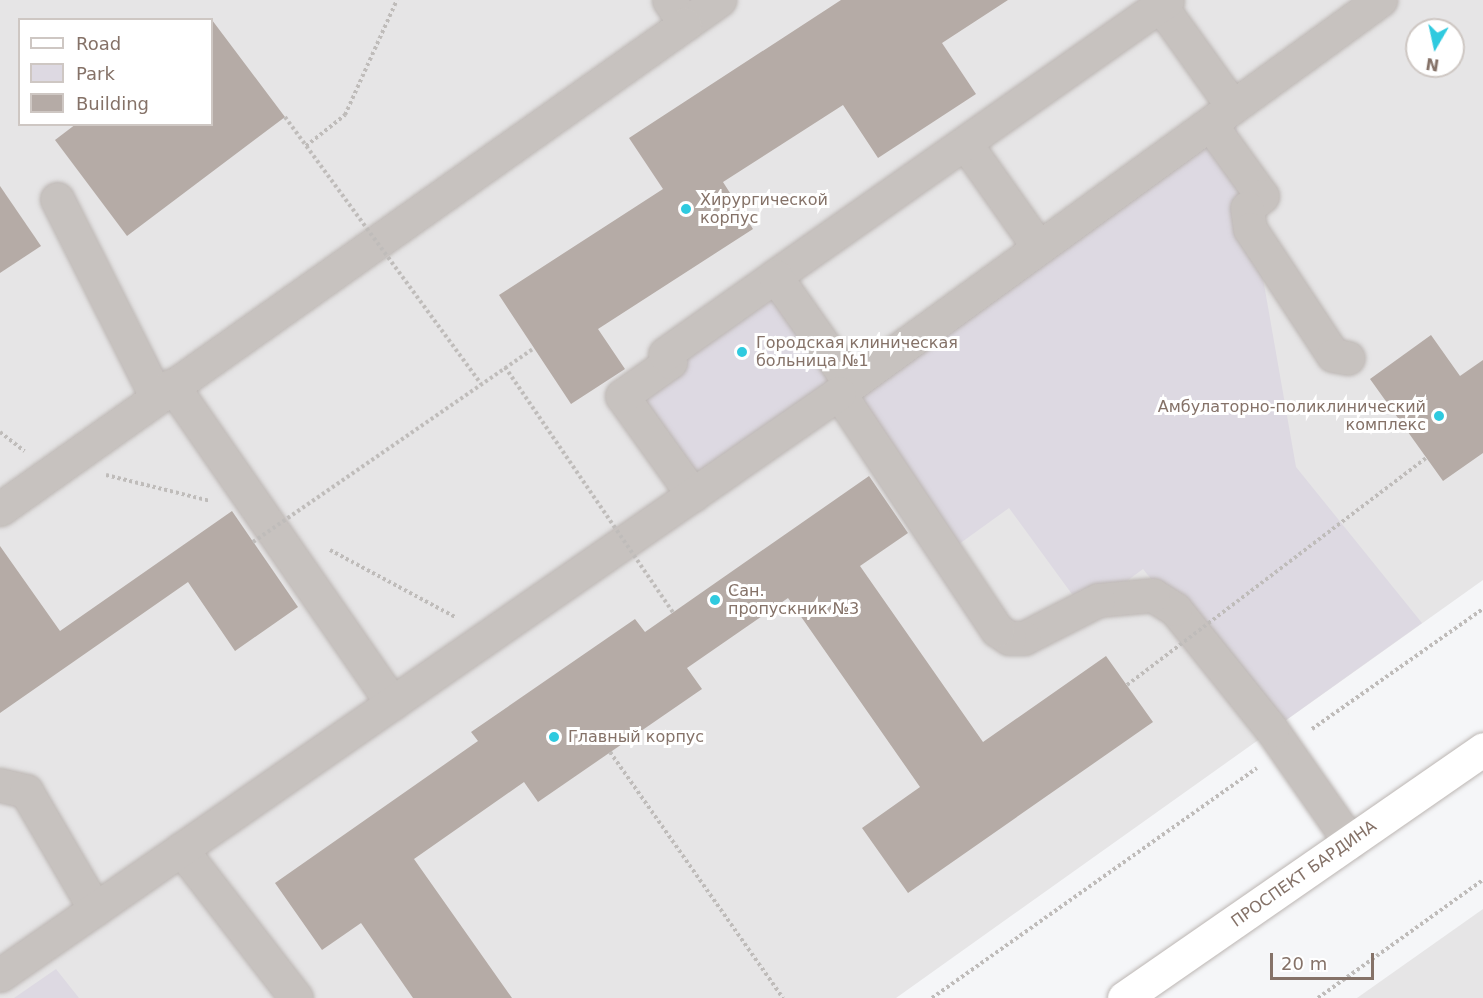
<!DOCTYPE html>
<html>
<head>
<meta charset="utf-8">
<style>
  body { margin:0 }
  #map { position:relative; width:1483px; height:998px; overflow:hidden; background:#f5f6f8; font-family:"DejaVu Sans",sans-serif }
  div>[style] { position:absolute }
  .built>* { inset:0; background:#e6e5e6 }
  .green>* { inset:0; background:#ddd9e2 }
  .building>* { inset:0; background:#b5aba6 }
  .path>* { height:4px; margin-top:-2px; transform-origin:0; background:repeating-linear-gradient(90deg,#bfbcba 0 3px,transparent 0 6px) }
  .roads { filter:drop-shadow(0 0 2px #bcb6b3) drop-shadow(0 0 2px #bcb6b3) }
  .minor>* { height:33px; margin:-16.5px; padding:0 16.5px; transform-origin:16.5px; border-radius:16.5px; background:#c7c2bf }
  .major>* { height:33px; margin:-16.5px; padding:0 16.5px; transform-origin:16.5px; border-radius:16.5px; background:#fff }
  .path-bridge>* { height:4px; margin-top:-2px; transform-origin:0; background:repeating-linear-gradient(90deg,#bfbcba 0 3px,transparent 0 6px) }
  .dots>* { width:16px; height:16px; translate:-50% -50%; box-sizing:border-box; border:3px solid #fff; border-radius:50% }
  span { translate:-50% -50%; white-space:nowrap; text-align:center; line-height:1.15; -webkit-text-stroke:6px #fff; paint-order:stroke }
  .poi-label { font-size:16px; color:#857268 }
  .left { translate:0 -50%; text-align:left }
  .right { translate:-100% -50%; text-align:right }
  .street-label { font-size:16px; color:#857268 }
  .legend { position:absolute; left:18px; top:18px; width:195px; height:108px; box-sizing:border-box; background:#fff; border:2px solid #cec7c3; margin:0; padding:8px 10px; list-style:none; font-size:18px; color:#857268 }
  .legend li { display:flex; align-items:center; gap:12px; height:30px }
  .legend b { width:30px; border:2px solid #cec7c3 }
  .north { position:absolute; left:1405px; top:18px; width:60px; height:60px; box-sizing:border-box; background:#fff; border:2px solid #cec7c3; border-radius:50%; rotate:189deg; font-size:16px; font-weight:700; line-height:24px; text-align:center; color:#857268 }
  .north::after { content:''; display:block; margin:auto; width:21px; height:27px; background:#2fcadf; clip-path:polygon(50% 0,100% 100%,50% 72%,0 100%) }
  .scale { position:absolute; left:1270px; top:953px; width:104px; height:27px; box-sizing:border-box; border:3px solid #857268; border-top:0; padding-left:8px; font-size:18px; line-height:21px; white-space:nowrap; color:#857268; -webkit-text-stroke:4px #fff; paint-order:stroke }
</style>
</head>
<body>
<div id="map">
  <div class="built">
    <i style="clip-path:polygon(evenodd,0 0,1483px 0,1483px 580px,896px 998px,0 998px,0 0,20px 20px,212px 20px,212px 124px,20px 124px,20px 20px,0 0,1417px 30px,1453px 30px,1453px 66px,1417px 66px,1417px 30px)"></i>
    <i style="clip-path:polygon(1483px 909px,1483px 998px,1357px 998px)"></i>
  </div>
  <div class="green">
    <i style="clip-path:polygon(1233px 107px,1296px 467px,1422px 623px,1272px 730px,1143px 569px,1085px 612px,1009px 508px,948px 552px,839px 393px,693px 495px,622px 396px,775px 276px,851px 384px)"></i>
    <i style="clip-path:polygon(56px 969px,79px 998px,14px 998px)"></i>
  </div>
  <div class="building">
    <i style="clip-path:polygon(841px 0,1008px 0,942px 43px,976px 94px,878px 158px,843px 105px,723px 182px,753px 229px,598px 329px,625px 369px,571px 404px,499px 295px,663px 189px,629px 138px)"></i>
    <i style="clip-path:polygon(212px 20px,285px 117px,127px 236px,55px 140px,76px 124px,212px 124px)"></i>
    <i style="clip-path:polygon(0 186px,41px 246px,0 273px)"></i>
    <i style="clip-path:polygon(1431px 335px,1460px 376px,1483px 360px,1483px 453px,1443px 481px,1370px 379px)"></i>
    <i style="clip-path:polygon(869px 476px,908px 533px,860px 566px,983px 742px,1106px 656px,1153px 722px,908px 893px,862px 828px,920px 787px,788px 598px,687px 668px,702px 689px,538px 802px,524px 782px,414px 859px,512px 998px,413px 998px,361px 923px,322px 950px,275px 883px,478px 741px,471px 732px,635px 619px,645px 632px)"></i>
    <i style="clip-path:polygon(232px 511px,298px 607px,235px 651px,188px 582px,0 713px,0 546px,60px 631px)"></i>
  </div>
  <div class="path">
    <i style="left:306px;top:146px;width:50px;rotate:-38.5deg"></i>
    <i style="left:345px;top:115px;width:126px;rotate:-65.7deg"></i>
    <i style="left:0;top:432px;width:31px;rotate:38deg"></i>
    <i style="left:106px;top:475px;width:107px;rotate:14deg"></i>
    <i style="left:330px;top:550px;width:142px;rotate:28.2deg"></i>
    <i style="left:1312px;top:729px;width:209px;rotate:-35.1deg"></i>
    <i style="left:610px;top:752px;width:301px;rotate:54.9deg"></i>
    <i style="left:932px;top:998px;width:398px;rotate:-35.3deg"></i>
    <i style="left:1318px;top:998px;width:203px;rotate:-35.6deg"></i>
  </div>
  <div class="roads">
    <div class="minor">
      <i style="left:669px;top:0;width:29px;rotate:56deg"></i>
      <i style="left:685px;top:24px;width:42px;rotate:-35.2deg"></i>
      <i style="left:1160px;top:5px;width:125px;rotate:54.4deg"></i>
      <i style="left:1210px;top:124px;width:89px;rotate:54.2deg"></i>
      <i style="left:1262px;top:196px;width:19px;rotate:141deg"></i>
      <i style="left:1247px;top:208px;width:21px;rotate:82deg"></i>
      <i style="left:1250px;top:229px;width:151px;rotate:56.6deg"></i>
      <i style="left:1333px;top:355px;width:15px;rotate:11deg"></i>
      <i style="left:965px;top:143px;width:128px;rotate:54.8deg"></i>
      <i style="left:57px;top:199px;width:220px;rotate:63.3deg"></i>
      <i style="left:775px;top:276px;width:479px;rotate:-35.1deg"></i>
      <i style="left:172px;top:385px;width:387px;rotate:55.3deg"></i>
      <i style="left:693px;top:495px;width:122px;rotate:-125.6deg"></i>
      <i style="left:622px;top:396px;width:59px;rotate:-35.3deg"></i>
      <i style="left:670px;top:362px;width:9px;rotate:-122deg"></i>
      <i style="left:665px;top:354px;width:135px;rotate:-35.3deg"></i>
      <i style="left:775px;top:276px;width:132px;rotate:54.9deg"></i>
      <i style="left:0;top:509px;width:839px;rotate:-35.3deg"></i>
      <i style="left:0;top:785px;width:27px;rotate:13deg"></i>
      <i style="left:26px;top:791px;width:137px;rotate:59.7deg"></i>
      <i style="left:1350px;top:842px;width:136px;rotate:-124.9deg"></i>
      <i style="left:1272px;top:730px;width:155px;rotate:-128.7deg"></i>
      <i style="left:1175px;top:609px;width:26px;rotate:-148deg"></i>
      <i style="left:1153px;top:595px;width:55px;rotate:174.8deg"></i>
      <i style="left:1098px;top:600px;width:83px;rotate:152.8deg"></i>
      <i style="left:1024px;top:638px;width:15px;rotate:180deg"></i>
      <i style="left:1009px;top:638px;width:14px;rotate:-146deg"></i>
      <i style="left:997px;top:630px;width:285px;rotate:-123.7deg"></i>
      <i style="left:839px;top:393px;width:669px;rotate:-36deg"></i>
      <i style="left:181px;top:849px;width:188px;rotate:52.3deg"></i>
      <i style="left:0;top:975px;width:1021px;rotate:-34.75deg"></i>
    </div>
    <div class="major">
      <i style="left:1124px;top:998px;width:437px;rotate:-34.7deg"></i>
    </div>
  </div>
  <div class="path-bridge">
    <i style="left:285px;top:117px;width:331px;rotate:53.7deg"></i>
    <i style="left:505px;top:367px;width:297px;rotate:55.6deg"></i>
    <i style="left:253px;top:542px;width:341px;rotate:-34.6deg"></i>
    <i style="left:1127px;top:685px;width:375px;rotate:-37.2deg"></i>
  </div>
  <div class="dots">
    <i style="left:686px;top:209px;background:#2fcadf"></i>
    <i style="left:742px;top:352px;background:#2fcadf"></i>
    <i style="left:1439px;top:416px;background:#2fcadf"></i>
    <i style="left:715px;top:600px;background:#2fcadf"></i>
    <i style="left:554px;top:737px;background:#2fcadf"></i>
  </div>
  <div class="poi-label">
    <span class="left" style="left:700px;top:209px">Хирургической<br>корпус</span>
    <span class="left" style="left:756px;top:352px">Городская клиническая<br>больница №1</span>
    <span class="right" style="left:1426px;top:416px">Амбулаторно-поликлинический<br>комплекс</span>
    <span class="left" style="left:728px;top:600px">Сан.<br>пропускник №3</span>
    <span class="left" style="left:568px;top:737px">Главный корпус</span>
  </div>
  <div class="street-label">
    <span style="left:1304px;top:874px;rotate:-35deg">ПРОСПЕКТ БАРДИНА</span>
  </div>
  <ul class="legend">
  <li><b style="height:8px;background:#fff"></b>Road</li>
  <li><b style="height:16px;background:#ddd9e2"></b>Park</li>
  <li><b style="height:16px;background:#b5aba6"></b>Building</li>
  </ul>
  <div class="north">N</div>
  <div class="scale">20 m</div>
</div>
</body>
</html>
